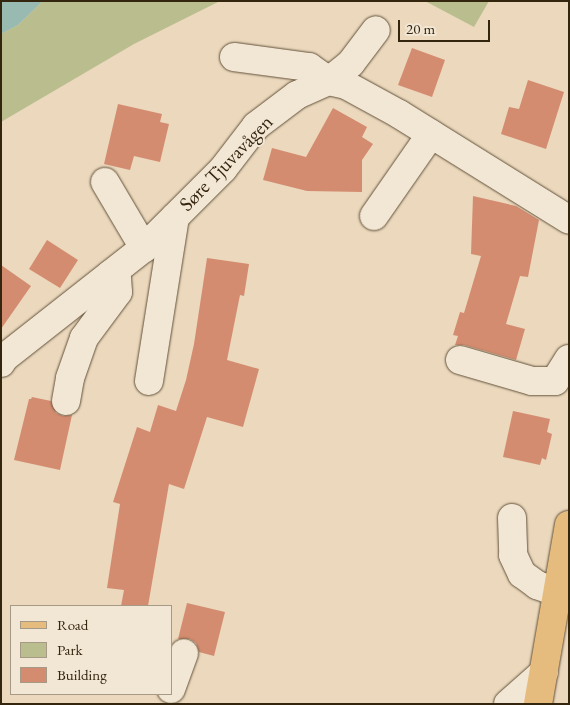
<!DOCTYPE html>
<html>
<head>
<meta charset="utf-8">
<style>
  body { margin:0 }
  #map { position:relative; width:570px; height:705px; overflow:hidden; background:#ebd8bd; font-family:"EB Garamond",serif }
  div>[style] { position:absolute }
  .green>* { inset:0; background:#babe8f }
  .water>* { inset:0; background:#98bab0 }
  .building>* { inset:0; background:#d48c70 }
  .roads { filter:drop-shadow(0 0 1px #62523a) drop-shadow(0 0 1px #62523a) }
  .minor>* { height:28px; margin:-14px; padding:0 14px; transform-origin:14px; border-radius:14px; background:#f2e6d4 }
  .major>* { height:28px; margin:-14px; padding:0 14px; transform-origin:14px; border-radius:14px; background:#e6bc7e }
  span { translate:-50% -50%; white-space:nowrap; text-align:center; line-height:1.15; -webkit-text-stroke:4px #f2e6d4; paint-order:stroke }
  .street-label { font-size:20px; color:#34250f }
  .frame { position:absolute; inset:0; border:2px solid #34250f; pointer-events:none }
  .legend { position:absolute; left:10px; top:605px; width:162px; height:90px; box-sizing:border-box; background:#f2e6d4; border:1px solid #a69985; margin:0; padding:6px 9px; list-style:none; font-size:15px; color:#34250f }
  .legend li { display:flex; align-items:center; gap:10px; height:25px }
  .legend b { width:25px; border:1px solid #a69985 }
  .scale { position:absolute; left:398px; top:20px; width:92px; height:22px; box-sizing:border-box; border:2px solid #34250f; border-top:0; padding-left:6px; font-size:15px; line-height:18px; white-space:nowrap; color:#34250f; -webkit-text-stroke:4px #f2e6d4; paint-order:stroke }
</style>
</head>
<body>
<div id="map">
  <div class="green">
    <i style="clip-path:polygon(43px 1px,220px 1px,134px 44px,1px 122px,1px 34px,18px 25px)"></i>
    <i style="clip-path:polygon(425px 1px,489px 1px,474px 27px)"></i>
  </div>
  <div class="water">
    <i style="clip-path:polygon(1px 1px,43px 1px,18px 25px,1px 34px)"></i>
  </div>
  <div class="building">
    <i style="clip-path:polygon(412px 48px,445px 60px,432px 97px,398px 85px)"></i>
    <i style="clip-path:polygon(528px 80px,564px 92px,546px 149px,501px 134px,509px 107px,519px 109px)"></i>
    <i style="clip-path:polygon(118px 104px,162px 114px,160px 122px,169px 124px,160px 162px,134px 156px,130px 170px,104px 164px)"></i>
    <i style="clip-path:polygon(333px 108px,367px 127px,362px 137px,373px 144px,362px 160px,362px 192px,307px 191px,263px 180px,272px 148px,306px 157px)"></i>
    <i style="clip-path:polygon(473px 196px,516px 206px,539px 220px,528px 277px,520px 276px,506px 324px,525px 329px,516px 360px,464px 345px,455px 345px,458px 336px,453px 335px,460px 312px,464px 313px,481px 256px,471px 254px)"></i>
    <i style="clip-path:polygon(47px 240px,78px 260px,60px 288px,29px 269px)"></i>
    <i style="clip-path:polygon(207px 258px,249px 264px,244px 296px,240px 295px,227px 360px,259px 369px,243px 427px,207px 417px,184px 489px,169px 484px,148px 606px,121px 606px,124px 590px,107px 588px,120px 504px,113px 502px,137px 427px,150px 432px,158px 405px,176px 411px,186px 380px,194px 344px)"></i>
    <i style="clip-path:polygon(1px 265px,31px 286px,1px 329px)"></i>
    <i style="clip-path:polygon(32px 397px,51px 401px,56px 413px,63px 416px,72px 415px,60px 470px,14px 460px,29px 399px,31px 399px)"></i>
    <i style="clip-path:polygon(513px 411px,550px 419px,547px 432px,552px 434px,546px 460px,542px 458px,540px 465px,503px 457px)"></i>
    <i style="clip-path:polygon(187px 603px,225px 612px,214px 656px,199px 652px,196px 643px,190px 639px,178px 639px)"></i>
  </div>
  <div class="roads">
    <div class="minor">
      <i style="left:234px;top:57px;width:76px;rotate:7.6deg"></i>
      <i style="left:309px;top:67px;width:24px;rotate:35deg"></i>
      <i style="left:329px;top:81px;width:28px;rotate:-39deg"></i>
      <i style="left:351px;top:63px;width:41px;rotate:-52.9deg"></i>
      <i style="left:105px;top:182px;width:77px;rotate:59.4deg"></i>
      <i style="left:374px;top:216px;width:100px;rotate:-55.2deg"></i>
      <i style="left:460px;top:360px;width:75px;rotate:16.3deg"></i>
      <i style="left:532px;top:381px;width:23px"></i>
      <i style="left:555px;top:381px;width:26px;rotate:-58deg"></i>
      <i style="left:1px;top:363px;width:6px;rotate:-59deg"></i>
      <i style="left:4px;top:358px;width:178px;rotate:-38.2deg"></i>
      <i style="left:144px;top:248px;width:112px;rotate:-45deg"></i>
      <i style="left:223px;top:169px;width:54px;rotate:-52.5deg"></i>
      <i style="left:256px;top:126px;width:51px;rotate:-37.1deg"></i>
      <i style="left:297px;top:95px;width:35px;rotate:-24deg"></i>
      <i style="left:329px;top:81px;width:17px;rotate:13deg"></i>
      <i style="left:346px;top:85px;width:60px;rotate:28.7deg"></i>
      <i style="left:399px;top:114px;width:200px;rotate:31.9deg"></i>
      <i style="left:149px;top:381px;width:166px;rotate:-81deg"></i>
      <i style="left:66px;top:401px;width:23px;rotate:-80deg"></i>
      <i style="left:70px;top:378px;width:42px;rotate:-70.7deg"></i>
      <i style="left:84px;top:338px;width:57px;rotate:-53.5deg"></i>
      <i style="left:118px;top:292px;width:13px;rotate:-94deg"></i>
      <i style="left:117px;top:279px;width:8px;rotate:-140deg"></i>
      <i style="left:512px;top:518px;width:37px;rotate:88deg"></i>
      <i style="left:513px;top:555px;width:21px;rotate:65deg"></i>
      <i style="left:522px;top:574px;width:19px;rotate:36deg"></i>
      <i style="left:537px;top:585px;width:20px;rotate:20deg"></i>
      <i style="left:171px;top:689px;width:38px;rotate:-70deg"></i>
      <i style="left:508px;top:704px;width:48px;rotate:-41.6deg"></i>
    </div>
    <div class="major">
      <i style="left:538px;top:704px;width:182px;rotate:-80.2deg"></i>
    </div>
  </div>
  <div class="street-label">
    <span style="left:226px;top:163px;rotate:-46deg">Søre Tjuvavågen</span>
  </div>
  <div class="frame"></div>
  <ul class="legend">
  <li><b style="height:6px;background:#e6bc7e"></b>Road</li>
  <li><b style="height:14px;background:#babe8f"></b>Park</li>
  <li><b style="height:14px;background:#d48c70"></b>Building</li>
  </ul>
  <div class="scale">20 m</div>
</div>
</body>
</html>
